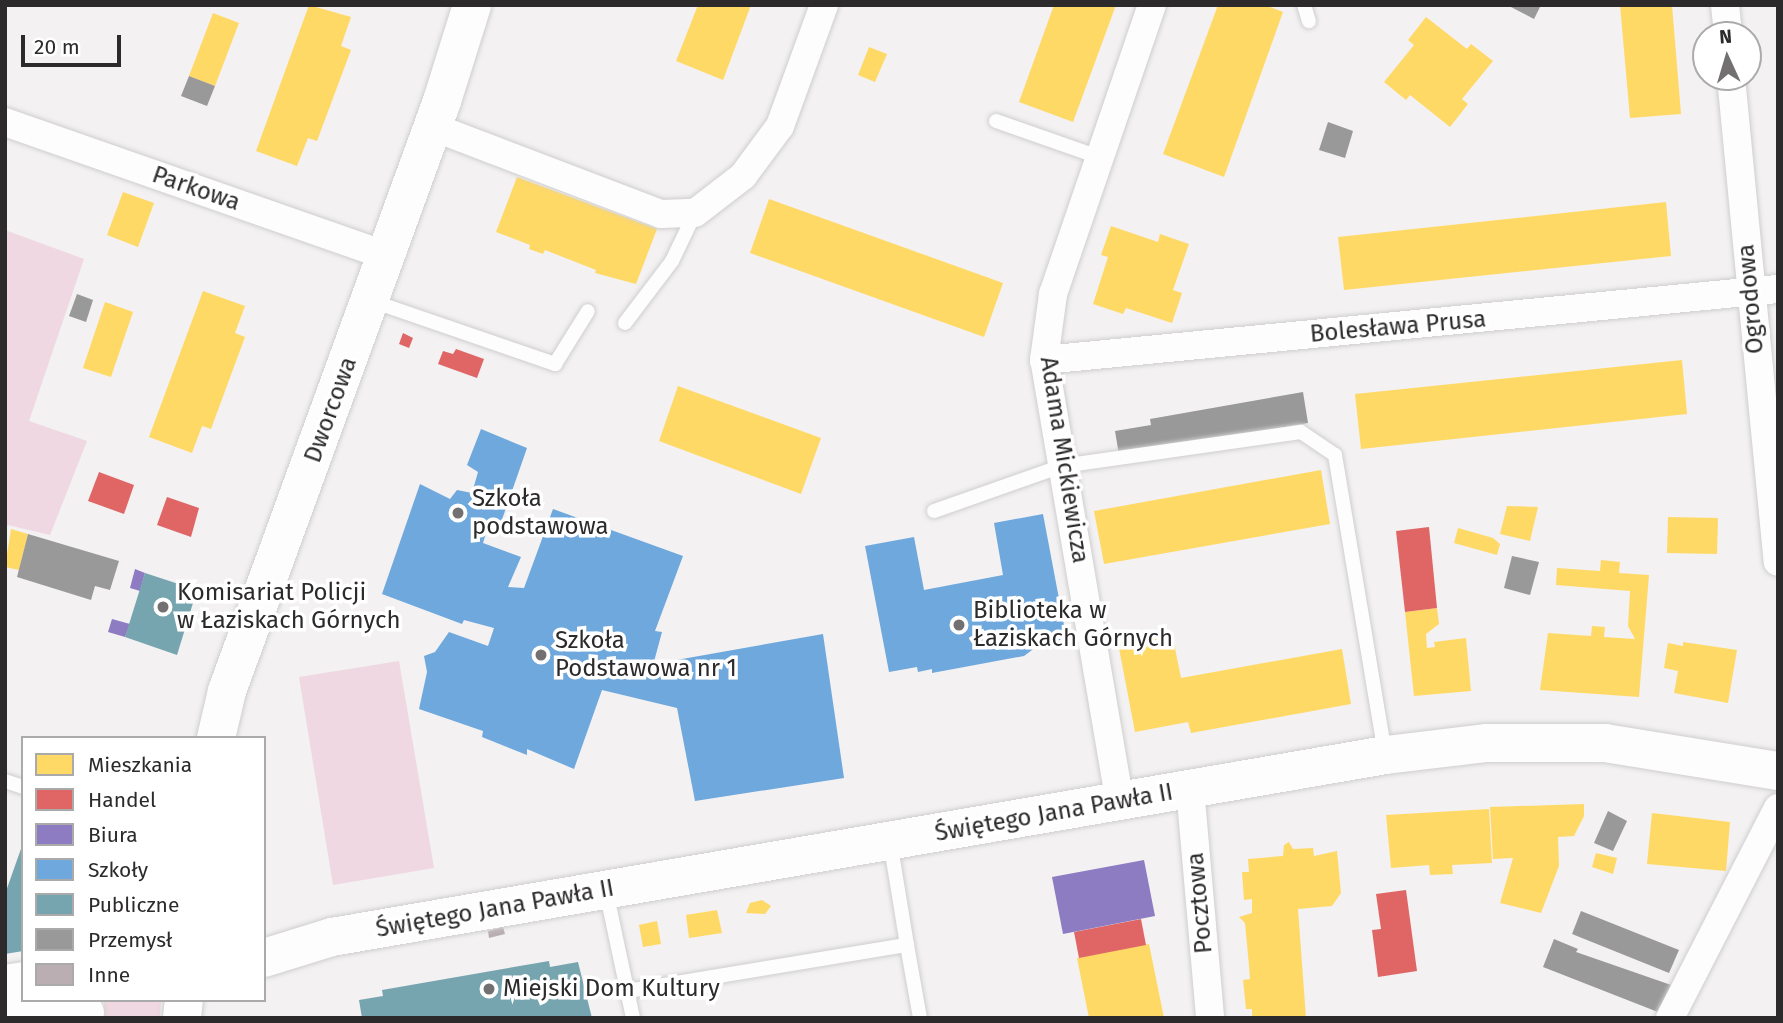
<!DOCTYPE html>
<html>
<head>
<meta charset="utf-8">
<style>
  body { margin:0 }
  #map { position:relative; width:1783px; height:1023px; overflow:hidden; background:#f3f1f2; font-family:"Fira Sans",sans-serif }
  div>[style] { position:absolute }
  .green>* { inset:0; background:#efd8e1 }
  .homes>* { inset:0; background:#ffd966 }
  .shops>* { inset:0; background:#e06666 }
  .offices>* { inset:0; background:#8e7cc3 }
  .schools>* { inset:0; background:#6fa8dc }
  .public>* { inset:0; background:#76a5af }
  .industry>* { inset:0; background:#999 }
  .building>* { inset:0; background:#baaeb3 }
  .roads { filter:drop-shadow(0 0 2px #cfcece) drop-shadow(0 0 2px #cfcece) }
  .lane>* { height:14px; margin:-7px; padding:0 7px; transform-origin:7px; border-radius:7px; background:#fdfdfd }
  .street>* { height:28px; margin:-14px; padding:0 14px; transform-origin:14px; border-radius:14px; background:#fdfdfd }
  .secondary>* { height:38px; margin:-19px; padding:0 19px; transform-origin:19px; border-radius:19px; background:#fdfdfd }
  .dots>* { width:19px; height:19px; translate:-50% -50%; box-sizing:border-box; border:4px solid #fff; border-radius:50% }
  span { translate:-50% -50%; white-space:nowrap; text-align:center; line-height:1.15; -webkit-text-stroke:7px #fff; paint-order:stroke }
  .street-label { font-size:24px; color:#2c2a2b }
  .poi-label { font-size:24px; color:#2c2a2b }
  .left { translate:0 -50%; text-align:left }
  .frame { position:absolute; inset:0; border:7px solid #2c2a2b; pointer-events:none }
  .legend { position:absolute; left:21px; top:736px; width:245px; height:266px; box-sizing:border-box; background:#fff; border:2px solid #abaaaa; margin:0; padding:9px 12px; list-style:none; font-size:21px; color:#2c2a2b }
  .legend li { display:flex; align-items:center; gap:14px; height:35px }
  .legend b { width:35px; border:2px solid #abaaaa }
  .north { position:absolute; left:1692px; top:21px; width:70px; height:70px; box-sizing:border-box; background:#fff; border:2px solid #abaaaa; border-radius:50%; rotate:356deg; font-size:19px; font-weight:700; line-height:28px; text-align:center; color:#2c2a2b }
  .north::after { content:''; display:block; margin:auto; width:24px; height:32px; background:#727071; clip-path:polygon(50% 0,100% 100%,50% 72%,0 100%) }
  .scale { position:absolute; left:21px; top:35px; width:100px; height:32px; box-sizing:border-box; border:4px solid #2c2a2b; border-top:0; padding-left:9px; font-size:21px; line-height:24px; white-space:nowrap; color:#2c2a2b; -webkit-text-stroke:5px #fff; paint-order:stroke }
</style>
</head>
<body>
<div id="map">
  <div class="green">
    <i style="clip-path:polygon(5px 230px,84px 259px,29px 421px,87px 441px,50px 535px,8px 525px,5px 530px)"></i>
    <i style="clip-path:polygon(399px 661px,434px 868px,333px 885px,299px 677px)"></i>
    <i style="clip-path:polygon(161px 1000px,160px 1018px,105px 1017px,104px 1000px)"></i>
  </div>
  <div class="homes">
    <i style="clip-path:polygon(309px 5px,351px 17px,341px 46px,351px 50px,317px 141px,308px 138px,297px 166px,256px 151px)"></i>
    <i style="clip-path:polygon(698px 5px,751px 5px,723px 80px,676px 61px)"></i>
    <i style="clip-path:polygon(1054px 5px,1116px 5px,1073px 122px,1019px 102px)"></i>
    <i style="clip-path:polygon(1218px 5px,1265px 5px,1283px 12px,1224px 177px,1163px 154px)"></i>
    <i style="clip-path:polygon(1620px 5px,1672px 5px,1681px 114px,1630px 118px)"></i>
    <i style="clip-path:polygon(213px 13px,239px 23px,215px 86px,189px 76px)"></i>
    <i style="clip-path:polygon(1426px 17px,1467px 49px,1471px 44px,1493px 61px,1462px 99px,1468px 104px,1450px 127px,1410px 95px,1406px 100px,1384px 82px,1414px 45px,1408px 40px)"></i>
    <i style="clip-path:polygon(869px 47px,887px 54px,875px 82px,858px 75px)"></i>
    <i style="clip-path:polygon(517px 177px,657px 229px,636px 284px,595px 273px,596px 270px,545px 250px,543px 254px,529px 249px,530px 245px,496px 232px)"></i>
    <i style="clip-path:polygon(123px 192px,154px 203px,138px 247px,107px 235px)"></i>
    <i style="clip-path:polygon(769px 199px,1003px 283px,984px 337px,750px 253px)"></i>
    <i style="clip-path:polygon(1666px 202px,1671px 256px,1344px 290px,1338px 237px)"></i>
    <i style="clip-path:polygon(1111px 226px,1158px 242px,1160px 234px,1189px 244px,1173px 290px,1182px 293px,1172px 323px,1126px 308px,1123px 314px,1093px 304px,1108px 257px,1101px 255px)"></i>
    <i style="clip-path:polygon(203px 291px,245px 306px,235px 333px,245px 337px,211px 429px,202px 426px,192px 453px,149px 437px)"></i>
    <i style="clip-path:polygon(105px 302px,133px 312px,111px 377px,83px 368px)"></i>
    <i style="clip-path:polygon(1682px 360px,1687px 414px,1361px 449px,1355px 394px)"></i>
    <i style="clip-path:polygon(678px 386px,821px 438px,801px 494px,659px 441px)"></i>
    <i style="clip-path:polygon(1321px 470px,1330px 524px,1104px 564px,1094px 511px)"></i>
    <i style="clip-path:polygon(1507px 506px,1538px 507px,1530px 541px,1500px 534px)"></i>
    <i style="clip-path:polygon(1668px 517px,1718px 518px,1717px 554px,1667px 553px)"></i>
    <i style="clip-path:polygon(1458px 528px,1493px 538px,1500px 544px,1497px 555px,1454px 543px)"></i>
    <i style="clip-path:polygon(11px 529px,28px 534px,19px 570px,5px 567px)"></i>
    <i style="clip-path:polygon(1601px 560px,1620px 562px,1619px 573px,1649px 575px,1639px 697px,1540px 690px,1548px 633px,1591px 636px,1592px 626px,1605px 627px,1604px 637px,1635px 639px,1628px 626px,1630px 591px,1556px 585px,1557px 568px,1600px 571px)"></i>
    <i style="clip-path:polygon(1437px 608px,1439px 624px,1426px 634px,1427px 648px,1435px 647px,1434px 642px,1466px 638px,1471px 691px,1414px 696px,1405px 612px)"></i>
    <i style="clip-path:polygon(1172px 633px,1181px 678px,1342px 649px,1351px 704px,1191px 733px,1188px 722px,1135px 732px,1118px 643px)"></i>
    <i style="clip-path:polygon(1683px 642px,1737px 650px,1728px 703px,1674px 693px,1678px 671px,1664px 668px,1668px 643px,1683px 646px)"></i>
    <i style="clip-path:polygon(1584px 804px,1584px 816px,1574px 836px,1558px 837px,1559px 866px,1541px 913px,1500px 903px,1513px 858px,1493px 859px,1490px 807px)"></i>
    <i style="clip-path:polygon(1489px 809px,1492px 863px,1452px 865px,1453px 874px,1430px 875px,1429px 865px,1391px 868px,1386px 815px)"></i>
    <i style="clip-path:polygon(1652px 813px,1730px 822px,1726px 871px,1647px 864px)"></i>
    <i style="clip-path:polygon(1289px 842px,1293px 849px,1313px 848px,1314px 856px,1337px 851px,1341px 893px,1332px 906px,1298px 909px,1306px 1018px,1252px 1018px,1252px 1009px,1246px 1009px,1243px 980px,1250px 979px,1249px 966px,1245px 923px,1239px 917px,1252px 913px,1252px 899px,1244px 900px,1242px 872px,1249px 872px,1248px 859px,1283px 856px,1284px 845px)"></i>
    <i style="clip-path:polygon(1596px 853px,1617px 858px,1613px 874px,1592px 867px)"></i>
    <i style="clip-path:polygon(762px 900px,771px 906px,765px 914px,746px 913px,750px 903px)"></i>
    <i style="clip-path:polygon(717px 910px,722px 933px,689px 938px,686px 915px)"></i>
    <i style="clip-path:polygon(657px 921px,661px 944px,643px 947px,639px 925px)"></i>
    <i style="clip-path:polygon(1149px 944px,1164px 1018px,1089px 1018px,1077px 958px)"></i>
  </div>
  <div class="shops">
    <i style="clip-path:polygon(403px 333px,413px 338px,409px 348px,399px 344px)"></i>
    <i style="clip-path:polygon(456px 349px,484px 359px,477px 378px,438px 364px,443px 351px,453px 354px)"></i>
    <i style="clip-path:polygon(99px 472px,134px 485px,124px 514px,88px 501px)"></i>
    <i style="clip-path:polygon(167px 497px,199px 508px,191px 537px,157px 525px)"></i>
    <i style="clip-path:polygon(1429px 527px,1437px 608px,1405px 612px,1396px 531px)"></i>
    <i style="clip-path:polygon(1406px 890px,1417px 971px,1378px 977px,1372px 930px,1381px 929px,1376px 894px)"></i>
    <i style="clip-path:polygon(1141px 919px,1146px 945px,1079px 958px,1074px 932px)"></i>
  </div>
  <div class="offices">
    <i style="clip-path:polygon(135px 569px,145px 573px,140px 591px,130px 588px)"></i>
    <i style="clip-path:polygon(112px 619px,130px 624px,125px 637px,108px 632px)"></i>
    <i style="clip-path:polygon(1144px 860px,1155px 916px,1063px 934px,1052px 877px)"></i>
  </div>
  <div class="schools">
    <i style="clip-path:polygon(481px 429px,527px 448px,498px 531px,488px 527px,483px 543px,521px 557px,508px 587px,524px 588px,553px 509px,683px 556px,655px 631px,662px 632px,652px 669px,664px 676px,665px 662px,823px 634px,844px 778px,695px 801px,677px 708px,602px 690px,574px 769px,527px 749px,527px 755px,482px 737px,483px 731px,419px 709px,427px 672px,424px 656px,435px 652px,449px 632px,488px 646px,494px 628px,464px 620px,462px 624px,382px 594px,420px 484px,450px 499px,457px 490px,472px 493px,478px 472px,467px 465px)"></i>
    <i style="clip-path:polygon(1043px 514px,1067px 641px,1036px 647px,1024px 656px,932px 673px,932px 669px,918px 672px,917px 667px,889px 672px,865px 546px,914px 537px,924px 590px,1003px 575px,994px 523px)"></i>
  </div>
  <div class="public">
    <i style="clip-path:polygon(145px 573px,197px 590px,177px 655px,125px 637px)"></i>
    <i style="clip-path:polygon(22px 846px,23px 951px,5px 954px,5px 894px)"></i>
    <i style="clip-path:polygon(549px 961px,550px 967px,578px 962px,592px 1018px,362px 1018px,359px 1000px,383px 996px,382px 990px)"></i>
  </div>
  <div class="industry">
    <i style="clip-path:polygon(1507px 5px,1541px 5px,1534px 19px)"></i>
    <i style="clip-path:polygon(189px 76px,215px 86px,207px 106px,181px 96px)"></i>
    <i style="clip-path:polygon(1328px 122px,1353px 131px,1345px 158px,1319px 150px)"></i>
    <i style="clip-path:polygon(77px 294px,93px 300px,86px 322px,69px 316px)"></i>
    <i style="clip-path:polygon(1303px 392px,1308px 423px,1119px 455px,1115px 431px,1151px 425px,1150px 419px)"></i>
    <i style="clip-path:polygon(28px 534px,119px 561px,110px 590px,95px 586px,91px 600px,17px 577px)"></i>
    <i style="clip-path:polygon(1512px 556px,1539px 562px,1530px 595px,1504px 588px)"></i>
    <i style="clip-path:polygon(1608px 811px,1627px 821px,1613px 851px,1594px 843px)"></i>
    <i style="clip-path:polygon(1581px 911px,1679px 950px,1669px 973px,1572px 934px)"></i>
    <i style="clip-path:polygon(1554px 939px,1578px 949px,1576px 952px,1674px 986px,1663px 1014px,1543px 967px)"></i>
  </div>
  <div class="building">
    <i style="clip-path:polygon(503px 927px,505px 934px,489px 938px,488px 931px)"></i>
  </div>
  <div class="roads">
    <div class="lane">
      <i style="left:1304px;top:5px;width:17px;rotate:73deg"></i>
      <i style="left:996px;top:121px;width:109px;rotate:19.3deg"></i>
      <i style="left:372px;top:301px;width:194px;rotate:19deg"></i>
      <i style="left:555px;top:364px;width:62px;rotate:-58.1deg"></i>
      <i style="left:625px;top:323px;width:78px;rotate:-52.8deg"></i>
      <i style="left:672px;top:261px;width:53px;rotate:-64.4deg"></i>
      <i style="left:934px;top:511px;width:136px;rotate:-19.4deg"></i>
      <i style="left:1062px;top:466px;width:241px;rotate:-8.1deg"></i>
      <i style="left:1301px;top:432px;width:41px;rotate:34.1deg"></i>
      <i style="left:1335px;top:455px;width:302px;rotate:80.5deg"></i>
      <i style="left:5px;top:781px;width:19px;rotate:18deg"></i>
      <i style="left:606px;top:891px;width:130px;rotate:78deg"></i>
      <i style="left:907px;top:945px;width:74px;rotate:79.9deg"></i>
      <i style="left:628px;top:991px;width:283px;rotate:-9.4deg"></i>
      <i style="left:907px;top:945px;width:105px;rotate:-99.3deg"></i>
    </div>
    <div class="street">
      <i style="left:1725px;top:5px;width:30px;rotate:84deg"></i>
      <i style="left:1731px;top:77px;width:487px;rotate:84.5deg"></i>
      <i style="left:5px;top:122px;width:405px;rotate:19.3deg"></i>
      <i style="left:433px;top:127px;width:244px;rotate:20.9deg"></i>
      <i style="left:661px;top:214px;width:34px;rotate:-2deg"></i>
      <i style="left:695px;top:213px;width:61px;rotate:-37.6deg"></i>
      <i style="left:743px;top:176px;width:62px;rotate:-53.5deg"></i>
      <i style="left:780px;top:126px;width:129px;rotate:-70deg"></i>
      <i style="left:1044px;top:360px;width:737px;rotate:-5.53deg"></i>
      <i style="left:1190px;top:788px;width:231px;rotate:85deg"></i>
      <i style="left:1120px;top:803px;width:449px;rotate:-99.7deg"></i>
      <i style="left:1044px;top:360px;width:67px;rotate:-82.2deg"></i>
      <i style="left:1053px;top:294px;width:305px;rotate:-71.1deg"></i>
      <i style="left:1670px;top:1018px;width:236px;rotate:-62.8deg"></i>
    </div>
    <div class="secondary">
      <i style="left:216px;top:738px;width:48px;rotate:-76.8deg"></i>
      <i style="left:227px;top:691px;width:628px;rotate:-69.98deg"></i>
      <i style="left:442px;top:101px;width:101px;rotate:-72.6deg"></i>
      <i style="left:264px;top:958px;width:71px;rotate:-17.2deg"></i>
      <i style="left:332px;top:937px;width:1070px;rotate:-9.8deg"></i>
      <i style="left:1386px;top:755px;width:102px;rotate:-6.8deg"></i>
      <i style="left:1487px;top:743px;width:118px"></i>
      <i style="left:1605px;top:743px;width:175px;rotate:9.2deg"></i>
      <i style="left:5px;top:984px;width:18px;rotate:-9deg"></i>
      <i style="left:5px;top:1011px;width:80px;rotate:1.4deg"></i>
      <i style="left:182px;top:1018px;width:18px;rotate:-84deg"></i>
    </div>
  </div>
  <div class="dots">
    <i style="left:458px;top:513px;background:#727071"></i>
    <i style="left:163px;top:607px;background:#727071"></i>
    <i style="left:959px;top:625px;background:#727071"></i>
    <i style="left:541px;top:655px;background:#727071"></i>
    <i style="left:489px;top:989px;background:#727071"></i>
  </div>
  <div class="street-label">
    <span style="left:196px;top:189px;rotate:19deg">Parkowa</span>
    <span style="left:1751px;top:299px;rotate:-95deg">Ogrodowa</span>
    <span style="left:1398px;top:327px;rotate:-5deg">Bolesława Prusa</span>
    <span style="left:331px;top:410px;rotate:-70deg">Dworcowa</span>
    <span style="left:1064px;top:460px;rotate:81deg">Adama Mickiewicza</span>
    <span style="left:1054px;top:813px;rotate:-10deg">Świętego Jana Pawła II</span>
    <span style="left:1200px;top:903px;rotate:-95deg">Pocztowa</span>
    <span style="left:495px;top:909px;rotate:-10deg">Świętego Jana Pawła II</span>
  </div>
  <div class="poi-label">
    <span class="left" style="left:472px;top:513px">Szkoła<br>podstawowa</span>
    <span class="left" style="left:177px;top:607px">Komisariat Policji<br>w Łaziskach Górnych</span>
    <span class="left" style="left:973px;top:625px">Biblioteka w<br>Łaziskach Górnych</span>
    <span class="left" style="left:555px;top:655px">Szkoła<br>Podstawowa nr 1</span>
    <span class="left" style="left:503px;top:989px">Miejski Dom Kultury</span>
  </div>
  <div class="frame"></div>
  <ul class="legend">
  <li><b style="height:19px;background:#ffd966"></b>Mieszkania</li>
  <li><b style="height:19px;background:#e06666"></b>Handel</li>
  <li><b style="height:19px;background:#8e7cc3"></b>Biura</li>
  <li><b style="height:19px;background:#6fa8dc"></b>Szkoły</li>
  <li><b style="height:19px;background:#76a5af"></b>Publiczne</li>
  <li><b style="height:19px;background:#999"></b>Przemysł</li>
  <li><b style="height:19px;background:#baaeb3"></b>Inne</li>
  </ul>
  <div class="north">N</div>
  <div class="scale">20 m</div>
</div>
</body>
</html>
